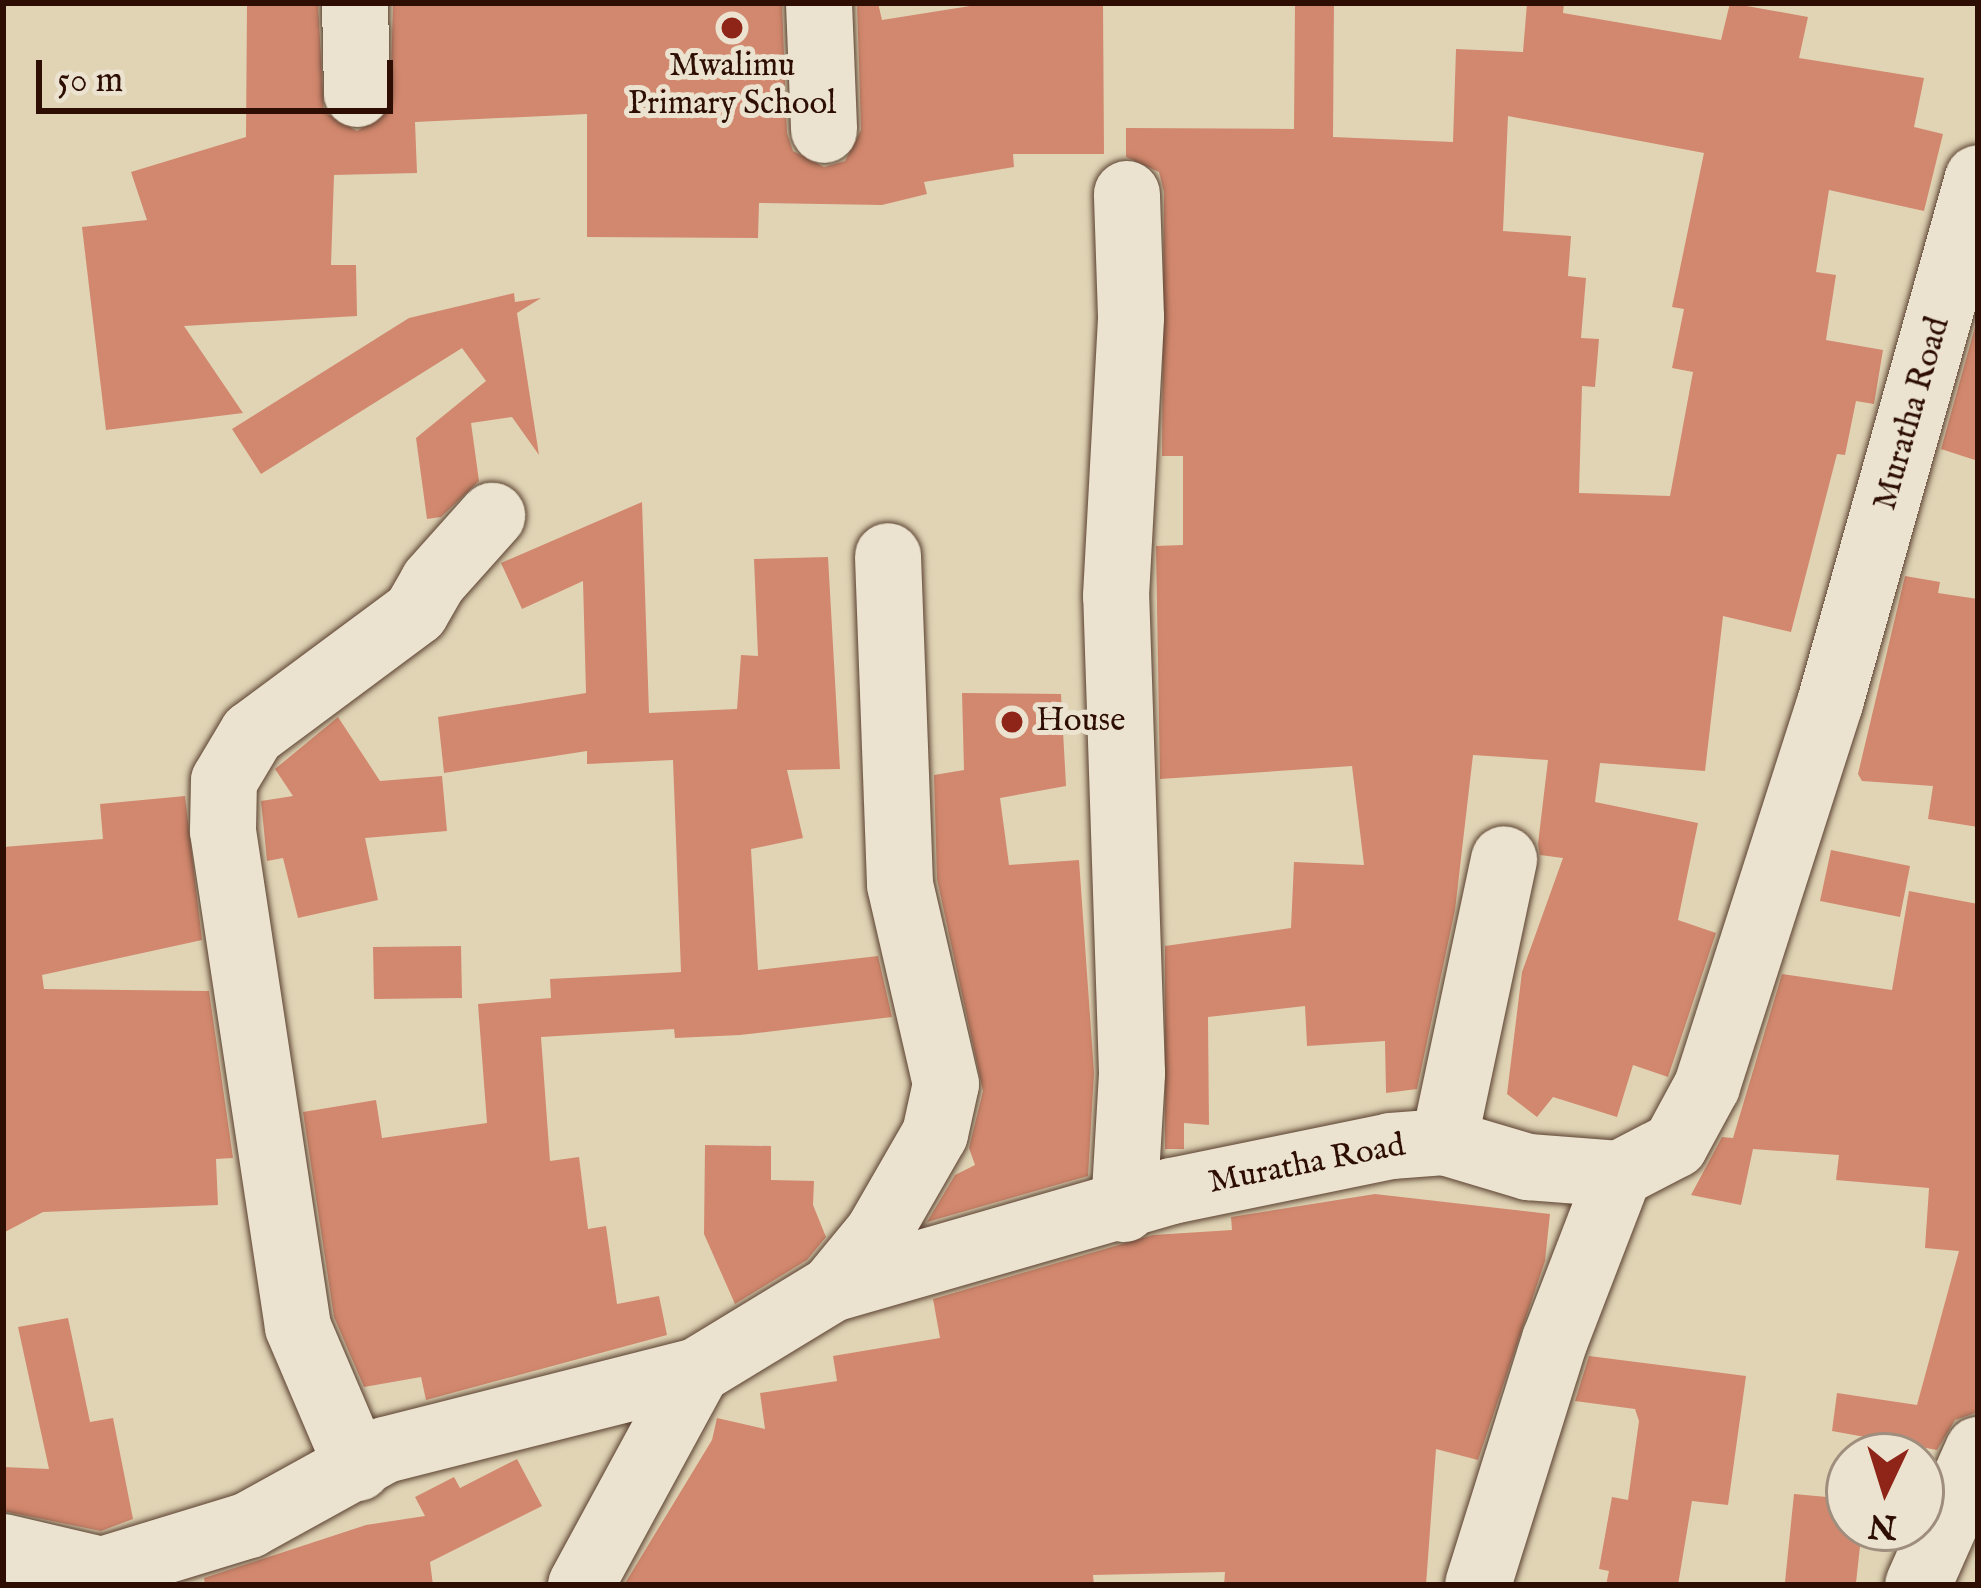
<!DOCTYPE html>
<html>
<head>
<meta charset="utf-8">
<style>
  body { margin:0 }
  #map { position:relative; width:1981px; height:1588px; overflow:hidden; background:#e0d4b5; font-family:"IM FELL English",serif }
  div>[style] { position:absolute }
  .building>* { inset:0; background:#d2886e }
  .roads { filter:drop-shadow(0 0 3px #5a4030) drop-shadow(0 0 3px #5a4030) }
  .minor>* { height:66px; margin:-33px; padding:0 33px; transform-origin:33px; border-radius:33px; background:#ebe3cf }
  .dots>* { width:33px; height:33px; translate:-50% -50%; box-sizing:border-box; border:6px solid #ebe3cf; border-radius:50% }
  span { translate:-50% -50%; white-space:nowrap; text-align:center; line-height:1.15; -webkit-text-stroke:10px #ebe3cf; paint-order:stroke }
  .poi-label { font-size:33px; color:#2e0e03 }
  .left { translate:0 -50%; text-align:left }
  .street-label { font-size:33px; color:#2e0e03 }
  .frame { position:absolute; inset:0; border:6px solid #2e0e03; pointer-events:none }
  .north { position:absolute; left:1825px; top:1432px; width:120px; height:120px; box-sizing:border-box; background:#ebe3cf; border:3px solid #9f8e7d; border-radius:50%; rotate:184deg; font-size:33px; font-weight:700; line-height:48px; text-align:center; color:#2e0e03 }
  .north::after { content:''; display:block; margin:auto; width:42px; height:54px; background:#8f2418; clip-path:polygon(50% 0,100% 100%,50% 72%,0 100%) }
  .scale { position:absolute; left:36px; top:60px; width:357px; height:54px; box-sizing:border-box; border:6px solid #2e0e03; border-top:0; padding-left:15px; font-size:36px; line-height:42px; white-space:nowrap; color:#2e0e03; -webkit-text-stroke:9px #ebe3cf; paint-order:stroke }
</style>
</head>
<body>
<div id="map">
  <div class="building">
    <i style="clip-path:polygon(247px 3px,318px 3px,324px 112px,357px 131px,390px 111px,393px 3px,782px 3px,787px 133px,793px 151px,824px 167px,845px 161px,861px 130px,857px 3px,878px 3px,882px 20px,989px 3px,1103px 3px,1104px 154px,1013px 154px,1014px 167px,924px 182px,927px 194px,882px 205px,759px 203px,758px 238px,587px 237px,587px 114px,415px 122px,417px 173px,334px 175px,331px 265px,356px 265px,357px 316px,184px 326px,243px 413px,106px 430px,82px 227px,147px 220px,131px 172px,246px 137px)"></i>
    <i style="clip-path:polygon(evenodd,1295px 3px,1334px 3px,1333px 137px,1453px 142px,1456px 49px,1523px 52px,1527px 3px,1564px 3px,1563px 13px,1721px 40px,1730px 3px,1808px 17px,1799px 58px,1924px 78px,1914px 127px,1943px 134px,1924px 211px,1829px 190px,1816px 272px,1836px 275px,1826px 340px,1883px 350px,1874px 404px,1856px 401px,1845px 455px,1837px 454px,1791px 632px,1723px 616px,1705px 771px,1600px 763px,1595px 802px,1698px 823px,1678px 920px,1716px 933px,1668px 1077px,1633px 1065px,1617px 1117px,1553px 1097px,1537px 1117px,1507px 1094px,1522px 972px,1563px 858px,1540px 855px,1538px 844px,1548px 760px,1473px 755px,1455px 910px,1417px 1089px,1386px 1093px,1385px 1041px,1307px 1046px,1305px 1006px,1208px 1017px,1209px 1125px,1184px 1123px,1184px 1149px,1165px 1149px,1165px 946px,1291px 928px,1294px 862px,1364px 865px,1352px 766px,1160px 779px,1156px 546px,1183px 545px,1183px 456px,1162px 456px,1164px 192px,1159px 172px,1126px 157px,1126px 128px,1294px 129px,1295px 3px,1508px 116px,1704px 153px,1672px 307px,1684px 309px,1672px 368px,1693px 372px,1670px 496px,1579px 493px,1582px 386px,1595px 387px,1599px 339px,1581px 338px,1586px 278px,1568px 276px,1571px 236px,1503px 231px,1508px 116px)"></i>
    <i style="clip-path:polygon(514px 293px,515px 302px,541px 298px,517px 313px,539px 455px,512px 417px,471px 423px,479px 481px,441px 517px,427px 519px,416px 438px,486px 381px,462px 348px,261px 474px,232px 429px,409px 318px)"></i>
    <i style="clip-path:polygon(1975px 327px,1978px 327px,1978px 461px,1941px 449px)"></i>
    <i style="clip-path:polygon(642px 502px,649px 713px,737px 709px,741px 655px,758px 656px,754px 559px,828px 557px,840px 769px,787px 770px,803px 838px,751px 849px,758px 970px,878px 956px,892px 1017px,740px 1035px,675px 1038px,674px 1029px,541px 1037px,550px 1161px,579px 1157px,588px 1229px,606px 1226px,617px 1304px,659px 1296px,667px 1335px,426px 1400px,421px 1377px,364px 1387px,334px 1317px,303px 1112px,376px 1100px,382px 1138px,487px 1123px,478px 1004px,551px 998px,550px 979px,681px 972px,673px 760px,587px 764px,587px 751px,444px 773px,438px 717px,586px 693px,583px 581px,522px 609px,501px 563px)"></i>
    <i style="clip-path:polygon(1905px 576px,1940px 582px,1938px 593px,1978px 599px,1978px 827px,1928px 819px,1933px 786px,1862px 781px,1858px 774px)"></i>
    <i style="clip-path:polygon(962px 693px,1061px 694px,1066px 786px,1000px 798px,1009px 865px,1079px 860px,1094px 1073px,1088px 1176px,927px 1222px,955px 1175px,975px 1165px,969px 1148px,983px 1091px,937px 879px,934px 775px,964px 770px)"></i>
    <i style="clip-path:polygon(338px 717px,380px 781px,442px 776px,447px 831px,365px 838px,378px 900px,298px 918px,283px 858px,267px 861px,261px 801px,293px 796px,275px 769px)"></i>
    <i style="clip-path:polygon(185px 796px,202px 940px,42px 975px,44px 989px,209px 991px,233px 1158px,216px 1159px,218px 1205px,43px 1212px,3px 1233px,3px 847px,103px 839px,100px 804px)"></i>
    <i style="clip-path:polygon(1831px 850px,1910px 866px,1900px 917px,1820px 901px)"></i>
    <i style="clip-path:polygon(1909px 891px,1978px 904px,1978px 1412px,1955px 1420px,1937px 1450px,1832px 1431px,1837px 1393px,1917px 1405px,1959px 1251px,1925px 1248px,1929px 1188px,1836px 1180px,1839px 1155px,1753px 1149px,1741px 1205px,1691px 1195px,1722px 1137px,1733px 1138px,1782px 974px,1892px 990px)"></i>
    <i style="clip-path:polygon(461px 946px,462px 998px,374px 999px,373px 947px)"></i>
    <i style="clip-path:polygon(705px 1145px,771px 1146px,771px 1180px,814px 1181px,813px 1205px,826px 1237px,807px 1260px,735px 1304px,704px 1234px)"></i>
    <i style="clip-path:polygon(1375px 1194px,1550px 1214px,1545px 1261px,1478px 1460px,1436px 1449px,1426px 1585px,1224px 1585px,1225px 1572px,1093px 1575px,1094px 1585px,624px 1585px,712px 1440px,717px 1418px,765px 1429px,760px 1393px,837px 1381px,833px 1356px,940px 1338px,933px 1299px,1153px 1235px,1232px 1230px,1231px 1217px)"></i>
    <i style="clip-path:polygon(68px 1318px,90px 1422px,113px 1418px,133px 1519px,101px 1531px,3px 1511px,3px 1467px,49px 1469px,18px 1327px)"></i>
    <i style="clip-path:polygon(1589px 1356px,1746px 1376px,1728px 1505px,1692px 1501px,1678px 1585px,1606px 1585px,1609px 1571px,1599px 1569px,1612px 1497px,1628px 1500px,1639px 1421px,1635px 1409px,1575px 1401px)"></i>
    <i style="clip-path:polygon(517px 1459px,542px 1506px,430px 1562px,433px 1585px,205px 1585px,204px 1578px,366px 1525px,425px 1516px,415px 1497px,454px 1477px,460px 1488px)"></i>
    <i style="clip-path:polygon(1794px 1494px,1849px 1499px,1849px 1528px,1862px 1528px,1856px 1583px,1785px 1582px)"></i>
  </div>
  <div class="roads">
    <div class="minor">
      <i style="left:355px;top:3px;width:91px;rotate:88.7deg"></i>
      <i style="left:819px;top:3px;width:127px;rotate:87.7deg"></i>
      <i style="left:1444px;top:1142px;width:289px;rotate:-78deg"></i>
      <i style="left:1124px;top:1209px;width:136px;rotate:-86.6deg"></i>
      <i style="left:1132px;top:1073px;width:477px;rotate:-91.9deg"></i>
      <i style="left:1116px;top:596px;width:279px;rotate:-86.9deg"></i>
      <i style="left:1131px;top:317px;width:123px;rotate:-91.9deg"></i>
      <i style="left:832px;top:1289px;width:72px;rotate:-50.6deg"></i>
      <i style="left:878px;top:1233px;width:114px;rotate:-60.1deg"></i>
      <i style="left:935px;top:1134px;width:51px;rotate:-77.6deg"></i>
      <i style="left:946px;top:1084px;width:205px;rotate:-103deg"></i>
      <i style="left:900px;top:884px;width:328px;rotate:-92.1deg"></i>
      <i style="left:358px;top:1468px;width:153px;rotate:-113.1deg"></i>
      <i style="left:298px;top:1327px;width:502px;rotate:-98.6deg"></i>
      <i style="left:223px;top:831px;width:50px;rotate:-88.9deg"></i>
      <i style="left:224px;top:781px;width:55px;rotate:-59.2deg"></i>
      <i style="left:252px;top:734px;width:204px;rotate:-36.6deg"></i>
      <i style="left:416px;top:612px;width:34px;rotate:-60deg"></i>
      <i style="left:433px;top:582px;width:89px;rotate:-48.2deg"></i>
      <i style="left:3px;top:1547px;width:102px;rotate:13.1deg"></i>
      <i style="left:80px;top:1585px;width:27px;rotate:-34deg"></i>
      <i style="left:102px;top:1570px;width:154px;rotate:-17deg"></i>
      <i style="left:249px;top:1525px;width:155px;rotate:-28.9deg"></i>
      <i style="left:385px;top:1450px;width:322px;rotate:-14.2deg"></i>
      <i style="left:581px;top:1585px;width:243px;rotate:-61.5deg"></i>
      <i style="left:697px;top:1371px;width:158px;rotate:-31.3deg"></i>
      <i style="left:832px;top:1289px;width:354px;rotate:-16.1deg"></i>
      <i style="left:1172px;top:1191px;width:224px;rotate:-11.6deg"></i>
      <i style="left:1391px;top:1146px;width:53px;rotate:-4.3deg"></i>
      <i style="left:1444px;top:1142px;width:88px;rotate:16.6deg"></i>
      <i style="left:1528px;top:1167px;width:91px;rotate:4.4deg"></i>
      <i style="left:1619px;top:1174px;width:63px;rotate:-27.4deg"></i>
      <i style="left:1675px;top:1145px;width:67px;rotate:-61.5deg"></i>
      <i style="left:1707px;top:1086px;width:402px;rotate:-72.2deg"></i>
      <i style="left:1830px;top:703px;width:545px;rotate:-74.26deg"></i>
      <i style="left:1478px;top:1585px;width:257px;rotate:-72.6deg"></i>
      <i style="left:1555px;top:1340px;width:178px;rotate:-68.9deg"></i>
      <i style="left:1918px;top:1585px;width:148px;rotate:-66deg"></i>
    </div>
  </div>
  <div class="dots">
    <i style="left:732px;top:28px;background:#8f2418"></i>
    <i style="left:1012px;top:722px;background:#8f2418"></i>
  </div>
  <div class="poi-label">
    <span style="left:732px;top:86px">Mwalimu<br>Primary School</span>
    <span class="left" style="left:1036px;top:722px">House</span>
  </div>
  <div class="street-label">
    <span style="left:1913px;top:414px;rotate:-74deg">Muratha Road</span>
    <span style="left:1307px;top:1165px;rotate:-11deg">Muratha Road</span>
  </div>
  <div class="frame"></div>
  <div class="north">N</div>
  <div class="scale">50 m</div>
</div>
</body>
</html>
